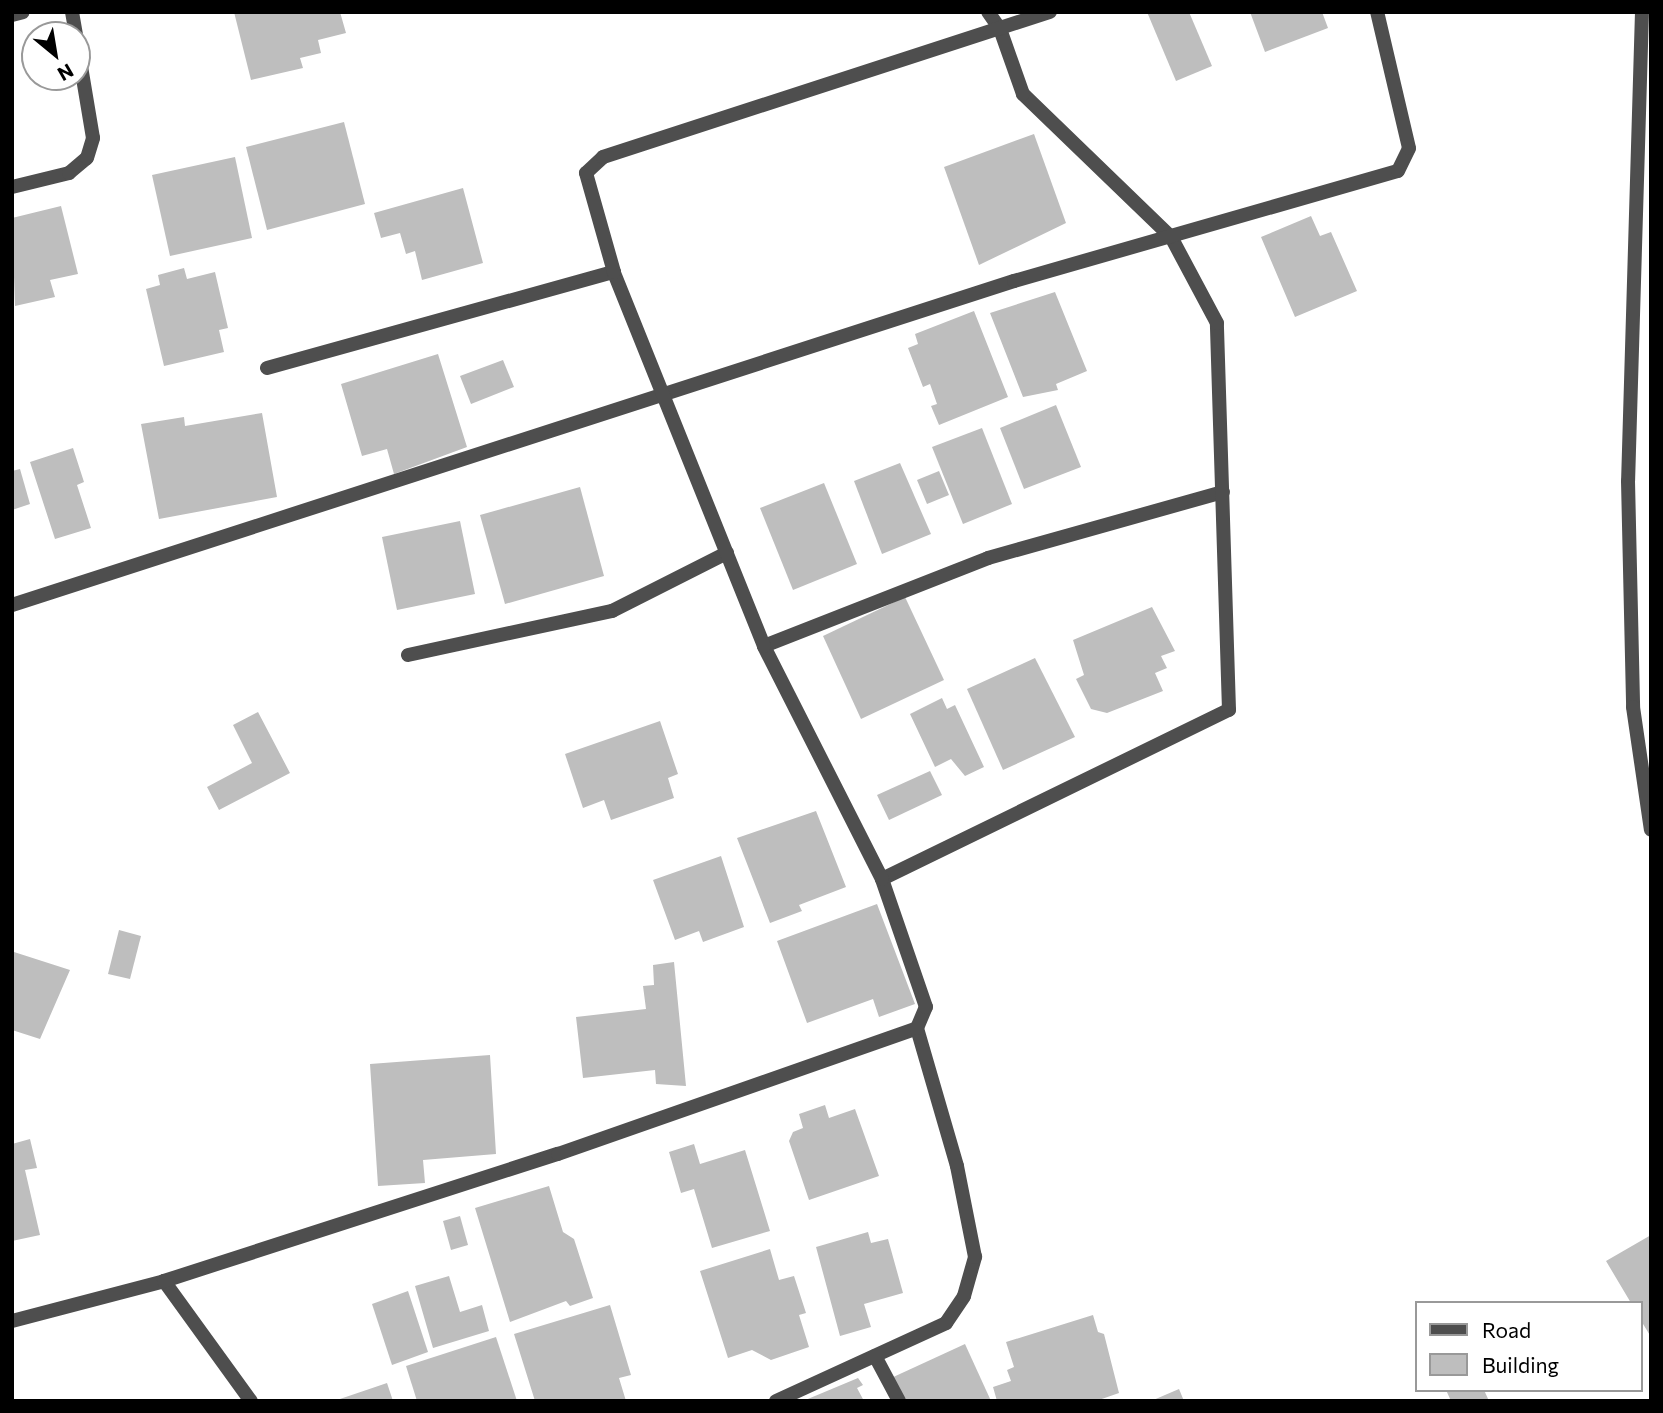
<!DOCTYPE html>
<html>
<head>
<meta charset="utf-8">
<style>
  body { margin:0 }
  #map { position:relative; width:1663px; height:1413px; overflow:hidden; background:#fff; font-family:Commissioner,sans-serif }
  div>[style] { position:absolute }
  .building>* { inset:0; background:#bebebe }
  .lane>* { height:14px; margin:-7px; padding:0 7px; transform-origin:7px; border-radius:7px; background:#4e4e4e }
  .street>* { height:14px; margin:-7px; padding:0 7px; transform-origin:7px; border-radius:7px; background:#4e4e4e }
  span { translate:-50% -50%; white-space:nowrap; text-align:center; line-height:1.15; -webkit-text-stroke:6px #fff; paint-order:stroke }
  .frame { position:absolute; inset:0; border:14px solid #000; pointer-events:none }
  .legend { position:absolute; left:1415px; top:1301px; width:228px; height:91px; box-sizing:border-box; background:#fff; border:2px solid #999; margin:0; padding:9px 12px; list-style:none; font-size:21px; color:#000 }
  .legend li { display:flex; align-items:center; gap:14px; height:35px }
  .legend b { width:35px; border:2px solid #999 }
  .north { position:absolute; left:21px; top:21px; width:70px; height:70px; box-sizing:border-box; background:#fff; border:2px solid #999; border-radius:50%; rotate:150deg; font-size:19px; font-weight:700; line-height:28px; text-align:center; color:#000 }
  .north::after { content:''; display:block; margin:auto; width:24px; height:32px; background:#000; clip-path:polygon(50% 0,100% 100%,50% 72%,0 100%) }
</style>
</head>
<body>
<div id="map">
  <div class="building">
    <i style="clip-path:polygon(234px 12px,340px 12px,346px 33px,318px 40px,321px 53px,300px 58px,303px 68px,251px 80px)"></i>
    <i style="clip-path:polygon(1147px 12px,1189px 12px,1212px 66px,1176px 81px)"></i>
    <i style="clip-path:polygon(1250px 12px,1322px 12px,1328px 28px,1265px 52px)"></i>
    <i style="clip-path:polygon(344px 122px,365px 204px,267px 230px,246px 147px)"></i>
    <i style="clip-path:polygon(1034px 134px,1066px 223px,979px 265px,944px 167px)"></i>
    <i style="clip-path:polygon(235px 157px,252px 238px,170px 256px,152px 175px)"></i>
    <i style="clip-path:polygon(463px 188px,483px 263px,422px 280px,415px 251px,406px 254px,400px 233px,381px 238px,374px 213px)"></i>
    <i style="clip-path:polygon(61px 206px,78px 274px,50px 280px,55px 297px,15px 306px,12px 218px)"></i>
    <i style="clip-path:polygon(1311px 216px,1320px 236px,1331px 232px,1357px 291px,1295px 317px,1261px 237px)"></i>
    <i style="clip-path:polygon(184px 268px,187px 279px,215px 272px,228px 328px,219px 330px,224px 352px,164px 366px,146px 289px,160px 285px,158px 275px)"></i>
    <i style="clip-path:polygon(1055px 292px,1087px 371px,1056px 384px,1058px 390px,1023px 397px,990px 313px)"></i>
    <i style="clip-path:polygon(974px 311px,1008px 397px,939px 425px,931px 406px,937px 404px,930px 384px,923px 387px,908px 348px,918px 344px,915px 334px)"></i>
    <i style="clip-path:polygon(438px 354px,467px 447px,394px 474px,387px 449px,362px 456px,341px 384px)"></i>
    <i style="clip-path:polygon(503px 360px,514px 387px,471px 404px,460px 376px)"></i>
    <i style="clip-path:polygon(1056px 405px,1081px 467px,1024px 489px,1000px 428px)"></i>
    <i style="clip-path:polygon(262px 413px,277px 497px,159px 519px,141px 424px,184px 417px,185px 426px)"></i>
    <i style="clip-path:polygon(982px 428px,1012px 504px,963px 524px,932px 447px)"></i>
    <i style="clip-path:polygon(73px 448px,84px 482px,77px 485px,91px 528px,55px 539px,30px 462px)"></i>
    <i style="clip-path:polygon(900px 463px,931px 534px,882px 554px,854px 481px)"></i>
    <i style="clip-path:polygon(20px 469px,30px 504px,12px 510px,12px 471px)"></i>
    <i style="clip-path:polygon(939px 471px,949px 495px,927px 504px,917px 480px)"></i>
    <i style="clip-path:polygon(824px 483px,857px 564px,793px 590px,760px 508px)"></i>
    <i style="clip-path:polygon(580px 487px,604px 576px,505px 604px,480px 515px)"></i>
    <i style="clip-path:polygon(460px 521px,475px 594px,397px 610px,382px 537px)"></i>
    <i style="clip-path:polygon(905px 597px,944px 680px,861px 719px,823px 636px)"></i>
    <i style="clip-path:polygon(1152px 607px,1175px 651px,1161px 656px,1167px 668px,1155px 673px,1163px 691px,1107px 713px,1091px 709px,1076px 679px,1084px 675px,1073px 640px)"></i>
    <i style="clip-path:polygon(1035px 658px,1075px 737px,1003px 770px,967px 689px)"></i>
    <i style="clip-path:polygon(942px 698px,947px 709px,955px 705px,984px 767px,965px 776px,951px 759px,935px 767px,910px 714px)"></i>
    <i style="clip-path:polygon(258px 712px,290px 773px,219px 810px,207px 787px,252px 763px,233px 725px)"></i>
    <i style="clip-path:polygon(660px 721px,678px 774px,668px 778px,674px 798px,611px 820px,604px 800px,583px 808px,565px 754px)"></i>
    <i style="clip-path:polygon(930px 771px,942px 795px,889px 820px,877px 795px)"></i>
    <i style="clip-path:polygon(816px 811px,846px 887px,799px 905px,802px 911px,770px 923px,737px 838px)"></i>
    <i style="clip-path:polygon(721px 856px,744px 927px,703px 942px,699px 931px,675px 940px,653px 880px)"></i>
    <i style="clip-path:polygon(877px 904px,915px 1004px,879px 1017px,873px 999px,807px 1023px,777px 941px)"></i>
    <i style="clip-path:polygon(119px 930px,141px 936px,130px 979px,108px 974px)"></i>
    <i style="clip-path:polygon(12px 933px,14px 952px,70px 970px,40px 1039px,12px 1030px)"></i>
    <i style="clip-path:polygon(674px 962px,686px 1086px,656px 1084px,655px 1070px,583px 1078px,576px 1017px,646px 1009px,643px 986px,654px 985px,653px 965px)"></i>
    <i style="clip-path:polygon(490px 1055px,496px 1154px,423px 1160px,425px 1183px,378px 1186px,370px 1064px)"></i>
    <i style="clip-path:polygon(825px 1105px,829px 1118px,855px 1109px,879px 1176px,809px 1200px,789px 1141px,793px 1132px,803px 1128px,799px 1114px)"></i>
    <i style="clip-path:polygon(30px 1139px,37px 1168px,25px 1170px,40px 1235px,12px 1241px,12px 1144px)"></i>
    <i style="clip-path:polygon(694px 1144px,700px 1164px,745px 1150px,770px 1231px,712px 1248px,694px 1189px,681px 1193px,669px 1152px)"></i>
    <i style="clip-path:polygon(549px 1186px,563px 1232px,574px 1239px,593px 1298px,570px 1306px,566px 1301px,510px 1322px,475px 1208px)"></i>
    <i style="clip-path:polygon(460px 1216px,468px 1245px,451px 1250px,443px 1221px)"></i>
    <i style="clip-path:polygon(868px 1232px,871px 1243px,888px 1239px,903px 1293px,864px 1304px,871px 1327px,840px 1336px,816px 1247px)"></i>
    <i style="clip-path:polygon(1651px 1235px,1651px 1337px,1640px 1319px,1640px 1303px,1631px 1303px,1606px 1261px)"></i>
    <i style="clip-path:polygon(770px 1249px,779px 1280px,794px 1276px,806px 1313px,799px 1315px,809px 1347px,771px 1360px,752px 1350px,728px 1358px,700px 1271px)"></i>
    <i style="clip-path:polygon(449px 1276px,460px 1312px,482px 1305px,489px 1331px,433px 1348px,415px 1286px)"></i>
    <i style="clip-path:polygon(408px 1291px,428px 1352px,392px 1365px,372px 1304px)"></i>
    <i style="clip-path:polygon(610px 1305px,631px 1375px,619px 1378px,626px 1401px,535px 1401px,514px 1334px)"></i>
    <i style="clip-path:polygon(1093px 1315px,1098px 1332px,1104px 1334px,1119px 1393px,1096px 1401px,997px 1401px,993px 1387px,1011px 1381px,1007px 1370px,1014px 1367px,1006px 1342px)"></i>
    <i style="clip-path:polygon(496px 1337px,517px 1401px,417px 1401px,406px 1366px)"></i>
    <i style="clip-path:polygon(965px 1344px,991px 1401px,899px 1401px,889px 1379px)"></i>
    <i style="clip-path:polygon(858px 1378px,863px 1385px,857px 1388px,864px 1401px,803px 1401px)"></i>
    <i style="clip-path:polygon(387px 1383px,393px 1401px,337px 1401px,337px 1400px)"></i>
    <i style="clip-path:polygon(1179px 1389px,1184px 1401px,1151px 1401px)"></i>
    <i style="clip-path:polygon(1446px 1390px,1484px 1390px,1489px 1401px,1451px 1401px)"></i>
  </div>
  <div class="lane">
    <i style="left:764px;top:646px;width:241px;rotate:-21.4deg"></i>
    <i style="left:988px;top:558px;width:244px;rotate:-15.7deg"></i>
    <i style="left:408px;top:655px;width:209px;rotate:-12.2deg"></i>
    <i style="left:612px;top:611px;width:129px;rotate:-26.8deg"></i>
    <i style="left:882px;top:879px;width:386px;rotate:-26deg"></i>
    <i style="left:1229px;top:710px;width:387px;rotate:-91.8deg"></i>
    <i style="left:1217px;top:323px;width:98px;rotate:-118.1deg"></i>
    <i style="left:1171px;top:237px;width:206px;rotate:-136deg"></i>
    <i style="left:1023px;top:94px;width:69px;rotate:-109.5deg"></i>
    <i style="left:1000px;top:29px;width:21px;rotate:-125deg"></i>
    <i style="left:875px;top:1356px;width:51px;rotate:61.9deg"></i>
  </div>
  <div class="street">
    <i style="left:72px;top:12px;width:23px;rotate:80deg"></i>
    <i style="left:1642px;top:12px;width:469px;rotate:91.7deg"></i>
    <i style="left:1628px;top:481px;width:226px;rotate:88.7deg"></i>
    <i style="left:1633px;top:707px;width:124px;rotate:81.7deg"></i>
    <i style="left:12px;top:15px;width:11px;rotate:-15deg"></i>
    <i style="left:12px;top:187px;width:59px;rotate:-13.8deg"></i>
    <i style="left:69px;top:173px;width:23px;rotate:-40deg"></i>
    <i style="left:87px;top:158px;width:21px;rotate:-73deg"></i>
    <i style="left:93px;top:138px;width:97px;rotate:-99.5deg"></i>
    <i style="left:267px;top:368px;width:360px;rotate:-15.5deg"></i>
    <i style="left:12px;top:605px;width:1053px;rotate:-17.92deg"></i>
    <i style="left:1014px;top:281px;width:399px;rotate:-16deg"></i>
    <i style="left:1398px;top:171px;width:25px;rotate:-64deg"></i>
    <i style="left:1409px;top:148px;width:140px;rotate:-103.2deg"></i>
    <i style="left:164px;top:1281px;width:148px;rotate:54.1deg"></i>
    <i style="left:12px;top:1321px;width:157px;rotate:-14.7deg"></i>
    <i style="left:164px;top:1281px;width:414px;rotate:-17.9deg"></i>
    <i style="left:558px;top:1154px;width:380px;rotate:-19.3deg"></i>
    <i style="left:776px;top:1401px;width:187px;rotate:-24.6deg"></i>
    <i style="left:946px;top:1323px;width:32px;rotate:-56deg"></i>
    <i style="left:964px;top:1296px;width:41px;rotate:-74.2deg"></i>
    <i style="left:975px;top:1257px;width:93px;rotate:-101.2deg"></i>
    <i style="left:957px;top:1166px;width:144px;rotate:-106.2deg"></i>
    <i style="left:917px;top:1028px;width:23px;rotate:-67deg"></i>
    <i style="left:926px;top:1007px;width:135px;rotate:-109deg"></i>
    <i style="left:882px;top:879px;width:261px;rotate:-116.9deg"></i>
    <i style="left:764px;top:646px;width:403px;rotate:-111.9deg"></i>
    <i style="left:614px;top:272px;width:103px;rotate:-105.8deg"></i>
    <i style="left:586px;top:173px;width:23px;rotate:-43deg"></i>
    <i style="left:603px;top:157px;width:470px;rotate:-18deg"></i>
  </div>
  <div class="frame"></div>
  <ul class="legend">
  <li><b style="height:9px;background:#4e4e4e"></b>Road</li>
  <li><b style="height:19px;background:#bebebe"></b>Building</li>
  </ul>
  <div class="north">N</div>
</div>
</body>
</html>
